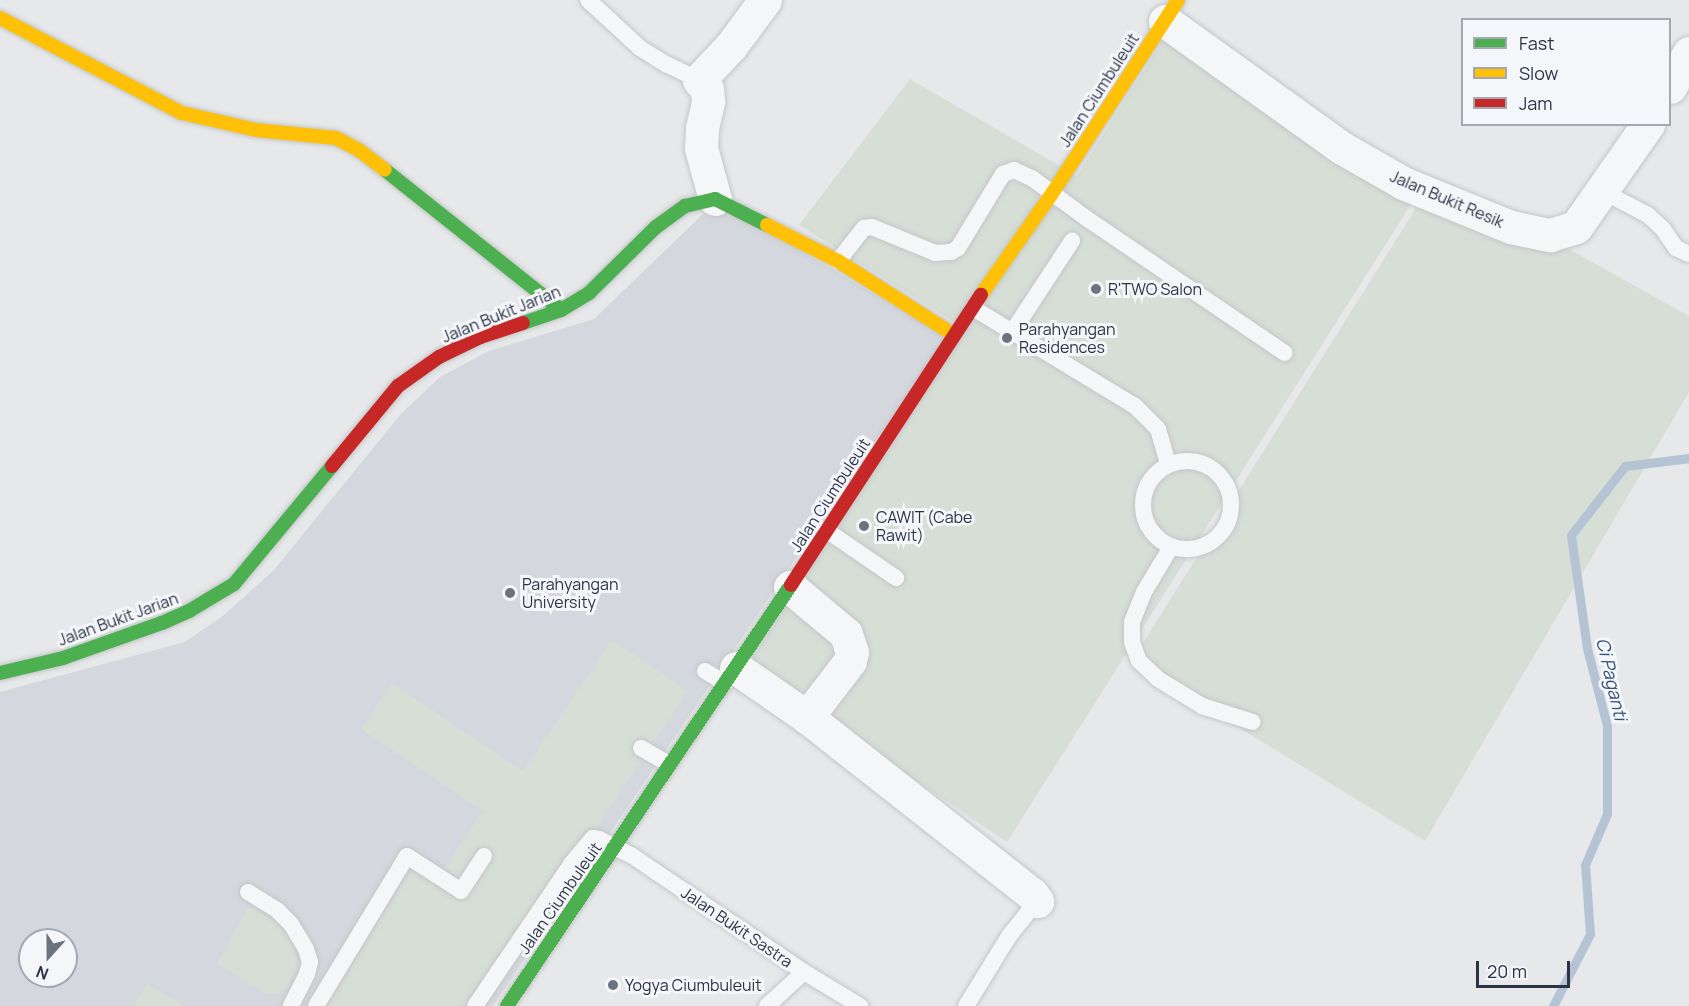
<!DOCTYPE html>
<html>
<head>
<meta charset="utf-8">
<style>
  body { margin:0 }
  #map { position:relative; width:1689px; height:1006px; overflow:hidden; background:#e6e8ea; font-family:Manrope,sans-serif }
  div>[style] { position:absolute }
  .built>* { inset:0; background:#d4d7dd }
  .green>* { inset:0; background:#d6ded6 }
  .stream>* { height:9px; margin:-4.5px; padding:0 4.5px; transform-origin:4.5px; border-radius:4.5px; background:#b4c4d5 }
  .roads { filter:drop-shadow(0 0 2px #c4c6c8) drop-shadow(0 0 2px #c4c6c8) }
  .lane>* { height:16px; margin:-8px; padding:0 8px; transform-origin:8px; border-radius:8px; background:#f5f6f7 }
  .lane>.ring { margin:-8px; padding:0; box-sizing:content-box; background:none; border:16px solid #f5f6f7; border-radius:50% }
  .street>* { height:33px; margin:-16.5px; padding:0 16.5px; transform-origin:16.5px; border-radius:16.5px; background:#f5f6f7 }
  .fast>* { height:14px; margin:-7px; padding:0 7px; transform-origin:7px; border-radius:7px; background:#4caf50 }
  .slow>* { height:14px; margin:-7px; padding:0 7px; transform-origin:7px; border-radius:7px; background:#ffc107 }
  .jam>* { height:14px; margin:-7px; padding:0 7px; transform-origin:7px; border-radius:7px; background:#c62828 }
  .dots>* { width:16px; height:16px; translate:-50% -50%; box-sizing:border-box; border:3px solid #f4f6f9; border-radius:50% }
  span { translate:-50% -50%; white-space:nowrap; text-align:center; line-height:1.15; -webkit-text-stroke:6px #f4f6f9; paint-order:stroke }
  .street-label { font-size:16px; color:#2b3445 }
  .poi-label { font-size:16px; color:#2b3445 }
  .left { translate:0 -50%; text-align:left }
  .water-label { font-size:18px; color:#34527a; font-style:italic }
  .legend { position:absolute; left:1461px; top:18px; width:210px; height:108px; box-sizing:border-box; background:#f4f6f9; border:2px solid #a4a8b1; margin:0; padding:8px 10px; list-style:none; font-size:18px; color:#2b3445 }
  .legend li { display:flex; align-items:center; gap:12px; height:30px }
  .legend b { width:30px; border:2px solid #a4a8b1 }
  .north { position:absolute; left:18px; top:928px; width:60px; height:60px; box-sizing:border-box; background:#f4f6f9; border:2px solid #a4a8b1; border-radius:50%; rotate:201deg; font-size:16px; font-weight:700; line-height:24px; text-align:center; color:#2b3445 }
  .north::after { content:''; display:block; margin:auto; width:21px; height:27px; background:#6c737f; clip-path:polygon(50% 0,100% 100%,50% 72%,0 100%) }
  .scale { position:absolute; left:1476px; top:961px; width:94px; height:27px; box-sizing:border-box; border:3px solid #2b3445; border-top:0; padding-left:8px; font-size:18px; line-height:21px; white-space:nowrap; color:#2b3445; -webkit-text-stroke:4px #f4f6f9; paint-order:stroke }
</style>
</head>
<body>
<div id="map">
  <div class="built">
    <i style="clip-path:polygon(evenodd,729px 209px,946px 336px,493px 1006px,0 1006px,0 692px,185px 642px,224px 615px,273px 571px,401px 414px,440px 377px,489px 351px,594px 319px,703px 214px,729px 209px,30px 940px,66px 940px,66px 976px,30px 976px,30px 940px)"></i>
  </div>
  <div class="green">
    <i style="clip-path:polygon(1166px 36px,1415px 198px,1007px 842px,747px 667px,967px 330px,799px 225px,910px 79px,1077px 176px)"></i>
    <i style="clip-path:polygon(1418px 205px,1565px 247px,1689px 316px,1689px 392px,1425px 841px,1131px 662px)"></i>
    <i style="clip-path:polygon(612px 640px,688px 691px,476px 1006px,320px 1006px,421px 857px,442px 871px,483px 811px,361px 729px,392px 683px,523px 771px)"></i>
    <i style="clip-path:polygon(249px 906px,276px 922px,290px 936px,296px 957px,296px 969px,288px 988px,278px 994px,267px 994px,217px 963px)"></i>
    <i style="clip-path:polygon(147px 984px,185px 1006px,133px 1006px)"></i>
  </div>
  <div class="stream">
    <i style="left:1553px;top:1006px;width:81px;rotate:-62.8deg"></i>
    <i style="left:1590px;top:934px;width:69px;rotate:-94.1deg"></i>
    <i style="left:1585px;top:865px;width:56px;rotate:-66.7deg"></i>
    <i style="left:1607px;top:814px;width:88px;rotate:-90deg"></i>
    <i style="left:1607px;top:726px;width:81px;rotate:-104.4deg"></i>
    <i style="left:1587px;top:648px;width:114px;rotate:-98.1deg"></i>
    <i style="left:1571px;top:535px;width:88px;rotate:-52deg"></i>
    <i style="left:1625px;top:466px;width:64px;rotate:-7.1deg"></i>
  </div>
  <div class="roads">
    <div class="lane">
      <i style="left:588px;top:0;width:71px;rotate:42.7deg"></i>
      <i style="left:640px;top:48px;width:31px;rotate:32deg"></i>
      <i style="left:666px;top:64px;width:37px;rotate:26deg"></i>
      <i style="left:1602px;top:191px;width:52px;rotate:27.6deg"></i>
      <i style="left:1648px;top:215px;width:21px;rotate:43deg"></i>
      <i style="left:1663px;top:229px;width:23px;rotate:56deg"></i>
      <i style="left:1676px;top:248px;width:14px;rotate:25deg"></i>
      <i style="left:838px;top:261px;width:42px;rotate:-51.8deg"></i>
      <i style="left:864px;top:228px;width:8px;rotate:-7deg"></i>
      <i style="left:872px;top:227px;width:68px;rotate:22.4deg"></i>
      <i style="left:935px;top:253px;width:16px;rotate:-4deg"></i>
      <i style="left:951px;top:252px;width:8px;rotate:-30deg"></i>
      <i style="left:958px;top:248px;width:87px;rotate:-58.7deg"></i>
      <i style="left:1003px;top:174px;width:12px;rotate:-20deg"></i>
      <i style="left:1014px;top:170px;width:21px;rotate:25deg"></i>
      <i style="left:1033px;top:179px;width:66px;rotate:36.3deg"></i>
      <i style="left:1086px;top:218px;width:240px;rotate:34.2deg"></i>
      <i style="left:973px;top:308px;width:189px;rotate:31.2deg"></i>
      <i style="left:1135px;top:406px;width:33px;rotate:45deg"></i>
      <i style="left:1158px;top:429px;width:36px;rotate:74deg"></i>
      <i style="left:1013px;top:331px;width:108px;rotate:-56.8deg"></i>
      <i class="ring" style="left:1143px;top:461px;width:72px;height:72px"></i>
      <i style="left:826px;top:530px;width:85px;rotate:34.4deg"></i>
      <i style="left:1171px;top:547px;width:52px;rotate:121deg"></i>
      <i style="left:1144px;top:592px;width:32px;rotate:112deg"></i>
      <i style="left:1132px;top:622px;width:20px;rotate:90deg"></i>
      <i style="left:1132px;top:642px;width:20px;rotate:70deg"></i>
      <i style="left:1139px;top:661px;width:26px;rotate:43deg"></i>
      <i style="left:1158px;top:679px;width:52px;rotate:31.5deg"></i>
      <i style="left:1202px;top:706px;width:53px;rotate:17.4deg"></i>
      <i style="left:705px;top:671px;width:23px;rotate:31deg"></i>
      <i style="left:641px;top:748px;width:32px;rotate:30deg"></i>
      <i style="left:248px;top:892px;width:36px;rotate:32deg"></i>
      <i style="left:278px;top:911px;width:18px;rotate:45deg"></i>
      <i style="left:291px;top:924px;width:29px;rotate:59deg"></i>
      <i style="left:306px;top:949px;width:14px;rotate:73deg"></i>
      <i style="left:310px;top:962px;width:12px;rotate:104deg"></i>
      <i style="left:307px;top:974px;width:36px;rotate:117deg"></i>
      <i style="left:316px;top:1006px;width:175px;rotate:-58.8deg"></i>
      <i style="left:407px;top:856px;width:64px;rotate:32.9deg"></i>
      <i style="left:461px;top:891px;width:42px;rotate:-56.7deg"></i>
      <i style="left:475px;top:1006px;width:171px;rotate:-55.9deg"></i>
      <i style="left:571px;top:864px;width:34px;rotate:-50deg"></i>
      <i style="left:593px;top:838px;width:6px;rotate:9deg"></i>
      <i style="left:599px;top:839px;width:36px;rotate:27deg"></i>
      <i style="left:631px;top:855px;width:209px;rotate:34.1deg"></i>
      <i style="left:804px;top:972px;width:66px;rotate:31.3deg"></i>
      <i style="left:767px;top:1006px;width:50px;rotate:-42.6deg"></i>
      <i style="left:966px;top:1006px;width:82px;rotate:-58.4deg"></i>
      <i style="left:1009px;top:936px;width:45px;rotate:-51.3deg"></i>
    </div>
    <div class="street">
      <i style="left:1165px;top:21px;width:218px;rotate:35.7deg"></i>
      <i style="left:1342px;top:148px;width:70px;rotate:29.8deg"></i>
      <i style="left:1403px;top:183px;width:117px;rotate:22.2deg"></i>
      <i style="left:1511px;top:227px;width:40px;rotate:12deg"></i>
      <i style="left:1550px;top:235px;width:27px;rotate:-17deg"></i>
      <i style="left:1576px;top:227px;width:126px;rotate:-55deg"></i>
      <i style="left:1670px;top:87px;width:39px;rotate:-61deg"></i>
      <i style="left:715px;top:199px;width:53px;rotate:-105.4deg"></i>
      <i style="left:701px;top:148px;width:20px;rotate:-87deg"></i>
      <i style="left:702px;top:128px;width:28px;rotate:-77deg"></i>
      <i style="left:708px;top:101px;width:12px;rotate:-95deg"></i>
      <i style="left:707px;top:89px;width:12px;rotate:-132deg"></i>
      <i style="left:699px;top:80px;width:47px;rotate:-46.7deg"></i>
      <i style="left:731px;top:46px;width:57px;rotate:-53.5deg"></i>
      <i style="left:790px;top:587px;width:73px;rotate:40deg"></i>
      <i style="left:846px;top:634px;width:19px;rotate:72deg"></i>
      <i style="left:852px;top:652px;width:9px;rotate:103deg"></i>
      <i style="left:850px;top:661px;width:71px;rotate:127.5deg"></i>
      <i style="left:736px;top:668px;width:86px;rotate:34.6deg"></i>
      <i style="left:807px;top:717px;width:286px;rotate:38.2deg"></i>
      <i style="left:1032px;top:894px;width:9px;rotate:54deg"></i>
    </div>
    <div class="fast">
      <i style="left:385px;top:170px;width:225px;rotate:38.5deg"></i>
      <i style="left:523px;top:323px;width:40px;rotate:-18.9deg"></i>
      <i style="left:561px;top:310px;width:33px;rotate:-31deg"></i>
      <i style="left:589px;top:293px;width:94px;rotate:-44.6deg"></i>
      <i style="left:656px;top:227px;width:36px;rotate:-36deg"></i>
      <i style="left:685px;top:206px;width:31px;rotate:-13deg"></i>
      <i style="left:715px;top:199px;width:58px;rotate:26.6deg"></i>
      <i style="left:0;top:673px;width:65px;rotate:-13.4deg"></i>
      <i style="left:63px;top:658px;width:105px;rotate:-19.5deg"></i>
      <i style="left:162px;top:623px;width:30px;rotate:-24deg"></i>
      <i style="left:189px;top:611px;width:52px;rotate:-31deg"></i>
      <i style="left:234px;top:584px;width:153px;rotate:-50.3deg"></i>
      <i style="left:507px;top:1006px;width:508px;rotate:-56deg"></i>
    </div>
    <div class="slow">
      <i style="left:0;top:18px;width:205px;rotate:27.6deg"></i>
      <i style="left:182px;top:113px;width:76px;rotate:12.9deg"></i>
      <i style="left:256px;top:130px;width:80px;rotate:5.7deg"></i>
      <i style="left:336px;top:138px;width:27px;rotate:28deg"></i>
      <i style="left:360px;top:151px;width:31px;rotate:37deg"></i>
      <i style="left:767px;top:225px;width:80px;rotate:26.9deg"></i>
      <i style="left:838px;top:261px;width:138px;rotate:32.5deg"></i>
      <i style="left:981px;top:295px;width:126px;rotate:-55deg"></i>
      <i style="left:1053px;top:192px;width:229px;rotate:-56.9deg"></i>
    </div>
    <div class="jam">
      <i style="left:332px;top:466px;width:104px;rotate:-50.5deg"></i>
      <i style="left:398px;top:386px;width:50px;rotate:-35.3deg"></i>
      <i style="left:439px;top:357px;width:46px;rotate:-26deg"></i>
      <i style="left:480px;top:337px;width:45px;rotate:-18deg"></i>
      <i style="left:791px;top:585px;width:347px;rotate:-56.8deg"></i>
    </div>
  </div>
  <div class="dots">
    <i style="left:1096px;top:289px;background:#6c737f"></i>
    <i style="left:1007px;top:338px;background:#6c737f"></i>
    <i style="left:864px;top:526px;background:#6c737f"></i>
    <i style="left:510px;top:593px;background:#6c737f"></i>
    <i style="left:613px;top:985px;background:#6c737f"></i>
  </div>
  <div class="street-label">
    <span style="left:1099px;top:90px;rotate:-57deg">Jalan Ciumbuleuit</span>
    <span style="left:1447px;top:199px;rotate:23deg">Jalan Bukit Resik</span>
    <span style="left:501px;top:314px;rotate:-22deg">Jalan Bukit Jarian</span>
    <span style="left:830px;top:495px;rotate:-57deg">Jalan Ciumbuleuit</span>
    <span style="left:118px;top:619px;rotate:-20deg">Jalan Bukit Jarian</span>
    <span style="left:560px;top:898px;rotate:-55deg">Jalan Ciumbuleuit</span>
    <span style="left:737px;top:927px;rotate:34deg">Jalan Bukit Sastra</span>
  </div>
  <div class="poi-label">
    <span class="left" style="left:1108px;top:289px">R'TWO Salon</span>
    <span class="left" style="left:1019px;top:338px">Parahyangan<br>Residences</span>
    <span class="left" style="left:876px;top:526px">CAWIT (Cabe<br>Rawit)</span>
    <span class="left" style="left:522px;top:593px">Parahyangan<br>University</span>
    <span class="left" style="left:625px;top:985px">Yogya Ciumbuleuit</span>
  </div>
  <div class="water-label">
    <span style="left:1612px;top:679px;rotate:77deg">Ci Paganti</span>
  </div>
  <ul class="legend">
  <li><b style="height:8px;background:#4caf50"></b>Fast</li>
  <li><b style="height:8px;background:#ffc107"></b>Slow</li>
  <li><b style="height:8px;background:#c62828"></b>Jam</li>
  </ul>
  <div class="north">N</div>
  <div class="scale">20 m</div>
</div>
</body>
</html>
